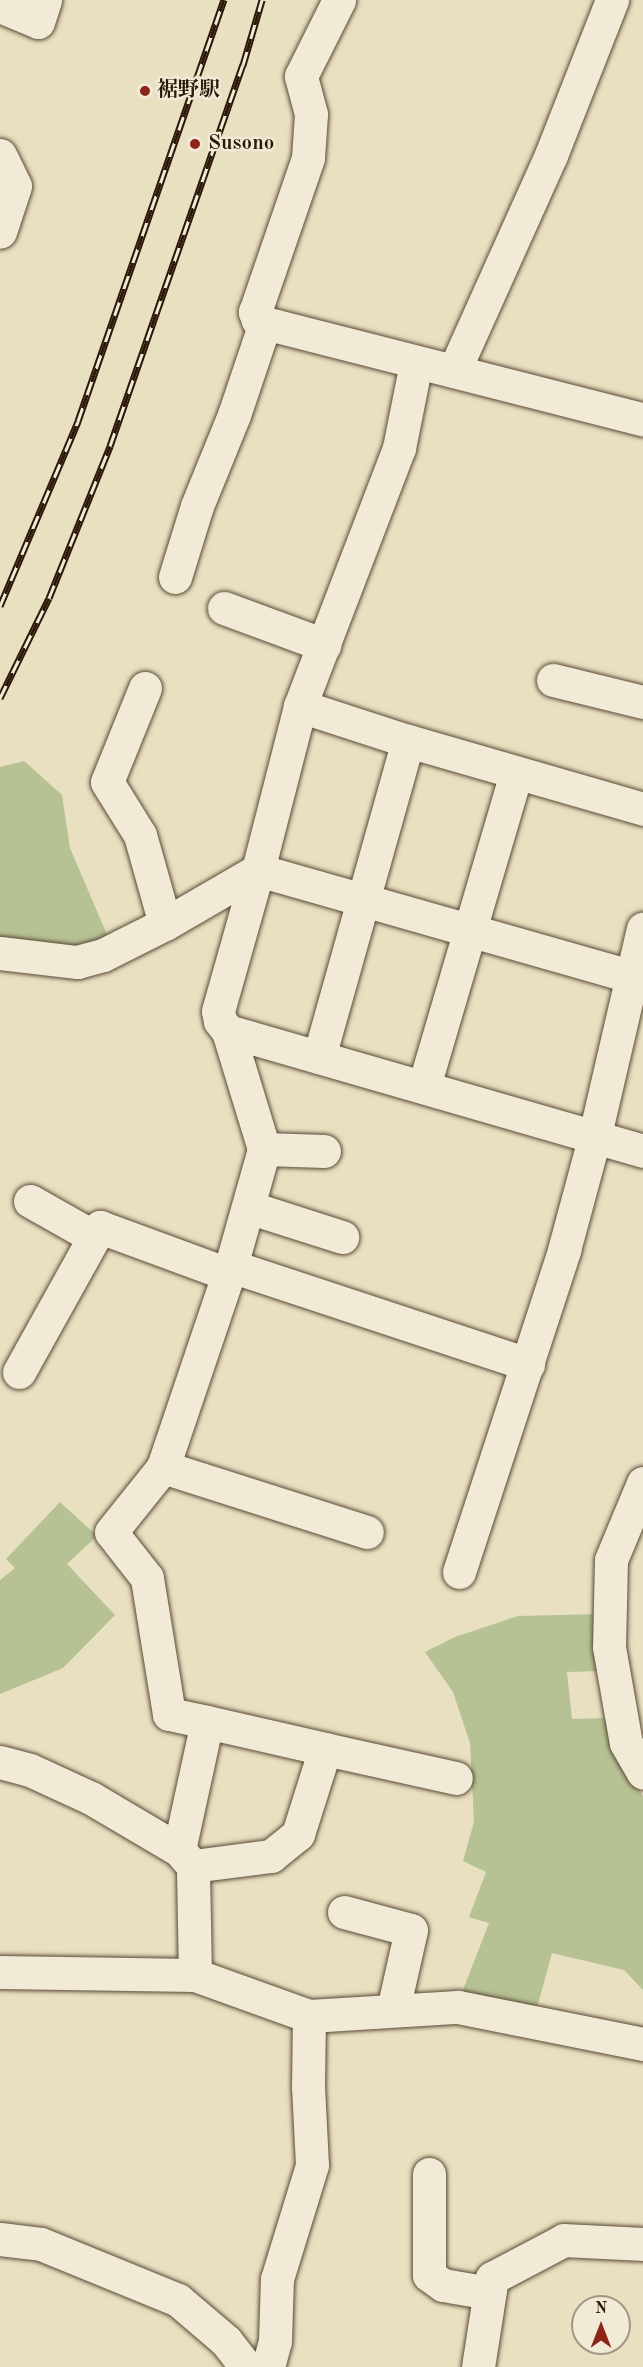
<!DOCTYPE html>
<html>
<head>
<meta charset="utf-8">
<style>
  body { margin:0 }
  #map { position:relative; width:643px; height:2367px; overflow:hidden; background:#e9dfc1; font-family:"Old Standard TT","Noto Serif JP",serif }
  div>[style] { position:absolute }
  .green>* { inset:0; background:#b6c293 }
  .roads { filter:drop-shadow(0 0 2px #5a4a36) drop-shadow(0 0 2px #5a4a36) }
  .minor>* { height:33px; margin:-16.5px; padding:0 16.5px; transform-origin:16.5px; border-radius:16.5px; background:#f1ead7 }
  .rail>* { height:7px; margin-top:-3.5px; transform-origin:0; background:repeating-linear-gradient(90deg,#f1ead7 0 14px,#2b1807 0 28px); box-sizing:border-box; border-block:2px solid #2b1807 }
  .dots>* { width:16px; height:16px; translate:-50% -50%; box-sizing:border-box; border:3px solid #f1ead7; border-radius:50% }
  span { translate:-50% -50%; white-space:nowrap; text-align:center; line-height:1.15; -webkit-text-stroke:4.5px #f1ead7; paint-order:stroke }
  .poi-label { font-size:21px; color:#2b1807; font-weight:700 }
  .left { translate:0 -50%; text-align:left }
  .north { position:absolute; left:571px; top:2295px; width:60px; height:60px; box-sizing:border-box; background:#f1ead7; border:2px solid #a29684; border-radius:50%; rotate:0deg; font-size:16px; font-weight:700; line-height:24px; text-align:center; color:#2b1807 }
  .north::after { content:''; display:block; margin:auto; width:21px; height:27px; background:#8f2418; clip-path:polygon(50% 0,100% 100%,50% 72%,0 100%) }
</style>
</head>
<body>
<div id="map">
  <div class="green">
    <i style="clip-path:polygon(24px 761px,62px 795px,70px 848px,108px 937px,80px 947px,0 944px,0 767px)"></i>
    <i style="clip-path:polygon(60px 1502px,97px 1536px,67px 1564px,115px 1615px,63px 1668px,0 1694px,0 1580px,15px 1568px,6px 1559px)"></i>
    <i style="clip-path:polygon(601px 1614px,602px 1671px,567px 1672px,572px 1719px,605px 1718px,625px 1766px,643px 1796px,643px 1990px,624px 1970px,552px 1953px,535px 2015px,461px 1995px,489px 1923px,469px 1917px,486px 1872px,463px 1861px,474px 1822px,470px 1743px,453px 1692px,425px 1652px,455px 1637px,518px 1616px)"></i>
  </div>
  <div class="roads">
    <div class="minor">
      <i style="left:0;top:6px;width:41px;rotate:22.8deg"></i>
      <i style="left:38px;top:22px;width:23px;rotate:-72deg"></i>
      <i style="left:0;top:155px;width:34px;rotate:64deg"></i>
      <i style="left:15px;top:186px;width:48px;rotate:108.1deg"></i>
      <i style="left:265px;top:323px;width:390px;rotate:14.3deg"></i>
      <i style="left:454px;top:371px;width:237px;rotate:-65.8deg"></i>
      <i style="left:551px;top:155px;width:167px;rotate:-68.5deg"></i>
      <i style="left:175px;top:577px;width:74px;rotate:-72.8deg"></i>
      <i style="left:197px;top:506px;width:98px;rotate:-67.9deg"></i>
      <i style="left:234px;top:415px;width:97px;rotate:-71.4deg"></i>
      <i style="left:265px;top:323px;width:8px;rotate:-157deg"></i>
      <i style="left:258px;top:320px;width:9px;rotate:-111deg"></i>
      <i style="left:255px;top:312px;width:163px;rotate:-71deg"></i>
      <i style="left:308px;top:158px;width:44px;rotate:-86.1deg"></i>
      <i style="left:311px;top:114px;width:39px;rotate:-105deg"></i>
      <i style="left:301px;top:76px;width:85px;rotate:-63.4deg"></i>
      <i style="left:224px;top:608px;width:107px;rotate:20.3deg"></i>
      <i style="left:553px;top:680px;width:93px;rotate:13.7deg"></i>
      <i style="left:145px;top:688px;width:101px;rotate:112deg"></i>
      <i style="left:107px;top:782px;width:62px;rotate:58.1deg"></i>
      <i style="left:140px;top:835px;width:92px;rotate:74.3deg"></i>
      <i style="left:300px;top:706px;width:114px;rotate:18deg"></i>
      <i style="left:408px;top:741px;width:245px;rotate:16.1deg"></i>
      <i style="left:0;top:953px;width:78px;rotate:6.7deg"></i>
      <i style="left:77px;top:962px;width:27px;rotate:-15deg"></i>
      <i style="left:103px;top:955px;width:69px;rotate:-26.6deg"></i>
      <i style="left:165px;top:924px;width:108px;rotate:-30.1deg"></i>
      <i style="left:258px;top:870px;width:400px;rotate:15.9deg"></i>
      <i style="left:228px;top:1031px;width:432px;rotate:16.1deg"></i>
      <i style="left:319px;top:1057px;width:328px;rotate:-74.3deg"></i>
      <i style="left:424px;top:1086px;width:326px;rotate:-73.6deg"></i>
      <i style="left:264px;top:1149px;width:60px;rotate:1.9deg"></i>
      <i style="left:30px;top:1201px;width:73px;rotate:29.4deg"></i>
      <i style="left:94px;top:1237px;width:12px;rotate:-59deg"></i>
      <i style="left:100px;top:1227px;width:136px;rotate:20.2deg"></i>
      <i style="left:248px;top:1207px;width:99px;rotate:17.7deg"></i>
      <i style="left:231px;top:1266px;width:313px;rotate:18.3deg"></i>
      <i style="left:19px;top:1372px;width:154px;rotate:-60.9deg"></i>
      <i style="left:163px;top:1467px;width:214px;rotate:17.7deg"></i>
      <i style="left:643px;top:1483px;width:83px;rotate:112.6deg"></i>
      <i style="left:611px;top:1560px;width:87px;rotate:91.3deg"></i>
      <i style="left:609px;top:1647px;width:97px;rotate:80deg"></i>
      <i style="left:626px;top:1743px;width:34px;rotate:60deg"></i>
      <i style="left:459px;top:1572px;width:339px;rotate:-71.9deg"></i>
      <i style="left:564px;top:1250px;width:115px;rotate:-74.9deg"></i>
      <i style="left:594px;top:1139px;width:216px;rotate:-76.9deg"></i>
      <i style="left:207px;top:1722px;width:121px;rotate:12.9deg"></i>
      <i style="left:0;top:1762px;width:31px;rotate:15deg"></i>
      <i style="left:30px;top:1770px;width:67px;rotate:24.7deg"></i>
      <i style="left:91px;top:1798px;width:102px;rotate:30.6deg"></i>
      <i style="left:193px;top:1866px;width:79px;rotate:-7.3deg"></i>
      <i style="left:271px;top:1856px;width:35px;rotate:-39deg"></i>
      <i style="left:298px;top:1834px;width:89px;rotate:-72.4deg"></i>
      <i style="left:325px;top:1749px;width:134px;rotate:12.5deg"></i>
      <i style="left:344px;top:1912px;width:69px;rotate:15deg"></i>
      <i style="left:411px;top:1930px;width:82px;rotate:102.7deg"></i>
      <i style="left:0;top:1972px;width:195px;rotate:0.9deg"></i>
      <i style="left:195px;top:1975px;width:121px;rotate:19.8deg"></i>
      <i style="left:309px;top:2016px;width:149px;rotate:-3.5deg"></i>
      <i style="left:458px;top:2007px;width:189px;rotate:11.3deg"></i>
      <i style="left:195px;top:1975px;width:109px;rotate:-91.1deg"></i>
      <i style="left:193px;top:1866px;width:21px;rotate:-131deg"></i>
      <i style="left:179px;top:1850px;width:131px;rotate:-77.7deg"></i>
      <i style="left:207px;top:1722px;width:39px;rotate:-168deg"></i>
      <i style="left:169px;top:1714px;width:138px;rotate:-99.2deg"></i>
      <i style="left:147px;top:1578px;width:58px;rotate:-128deg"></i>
      <i style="left:111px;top:1532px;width:83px;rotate:-51.3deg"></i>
      <i style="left:163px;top:1467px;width:212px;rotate:-71.3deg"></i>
      <i style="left:231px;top:1266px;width:122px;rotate:-74.2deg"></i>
      <i style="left:264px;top:1149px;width:123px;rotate:-107deg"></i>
      <i style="left:228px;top:1031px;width:13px;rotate:-129deg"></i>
      <i style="left:220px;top:1021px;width:10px;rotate:-101deg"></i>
      <i style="left:218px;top:1011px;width:147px;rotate:-74.2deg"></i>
      <i style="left:258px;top:870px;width:169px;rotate:-75.6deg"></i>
      <i style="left:300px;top:706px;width:276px;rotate:-69deg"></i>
      <i style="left:399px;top:448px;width:87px;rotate:-78.7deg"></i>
      <i style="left:429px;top:2174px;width:101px;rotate:90deg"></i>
      <i style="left:429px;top:2275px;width:17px;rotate:36deg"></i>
      <i style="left:443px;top:2285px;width:47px;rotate:9.9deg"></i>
      <i style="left:0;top:2239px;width:41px;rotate:7deg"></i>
      <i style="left:41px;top:2244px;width:148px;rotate:22.2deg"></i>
      <i style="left:178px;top:2300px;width:63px;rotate:40.5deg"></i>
      <i style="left:226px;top:2341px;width:33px;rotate:52deg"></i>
      <i style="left:268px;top:2367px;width:27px;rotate:-75deg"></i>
      <i style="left:275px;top:2341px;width:62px;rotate:-88.2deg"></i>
      <i style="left:277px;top:2279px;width:119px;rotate:-72.9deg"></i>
      <i style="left:312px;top:2165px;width:78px;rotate:-92.9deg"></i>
      <i style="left:308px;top:2087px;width:71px;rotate:-89.2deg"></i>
      <i style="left:478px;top:2367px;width:90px;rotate:-81.1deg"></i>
      <i style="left:492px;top:2278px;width:81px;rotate:-27.8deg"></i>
      <i style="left:564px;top:2240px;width:79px;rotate:2.9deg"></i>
    </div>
  </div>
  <div class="rail">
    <i style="left:0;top:606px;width:201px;rotate:-67.1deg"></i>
    <i style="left:78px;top:421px;width:446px;rotate:-70.9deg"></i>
    <i style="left:0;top:698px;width:111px;rotate:-63.9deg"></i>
    <i style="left:49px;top:598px;width:164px;rotate:-68.1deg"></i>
    <i style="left:110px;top:446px;width:404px;rotate:-70.8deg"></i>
    <i style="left:243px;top:65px;width:68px;rotate:-73.7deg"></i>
  </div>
  <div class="dots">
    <i style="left:145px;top:91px;background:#8f2418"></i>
    <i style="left:195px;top:144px;background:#8f2418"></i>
  </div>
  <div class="poi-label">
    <span class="left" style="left:157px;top:91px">裾野駅</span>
    <span class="left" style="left:208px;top:144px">Susono</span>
  </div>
  <div class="north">N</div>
</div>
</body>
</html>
